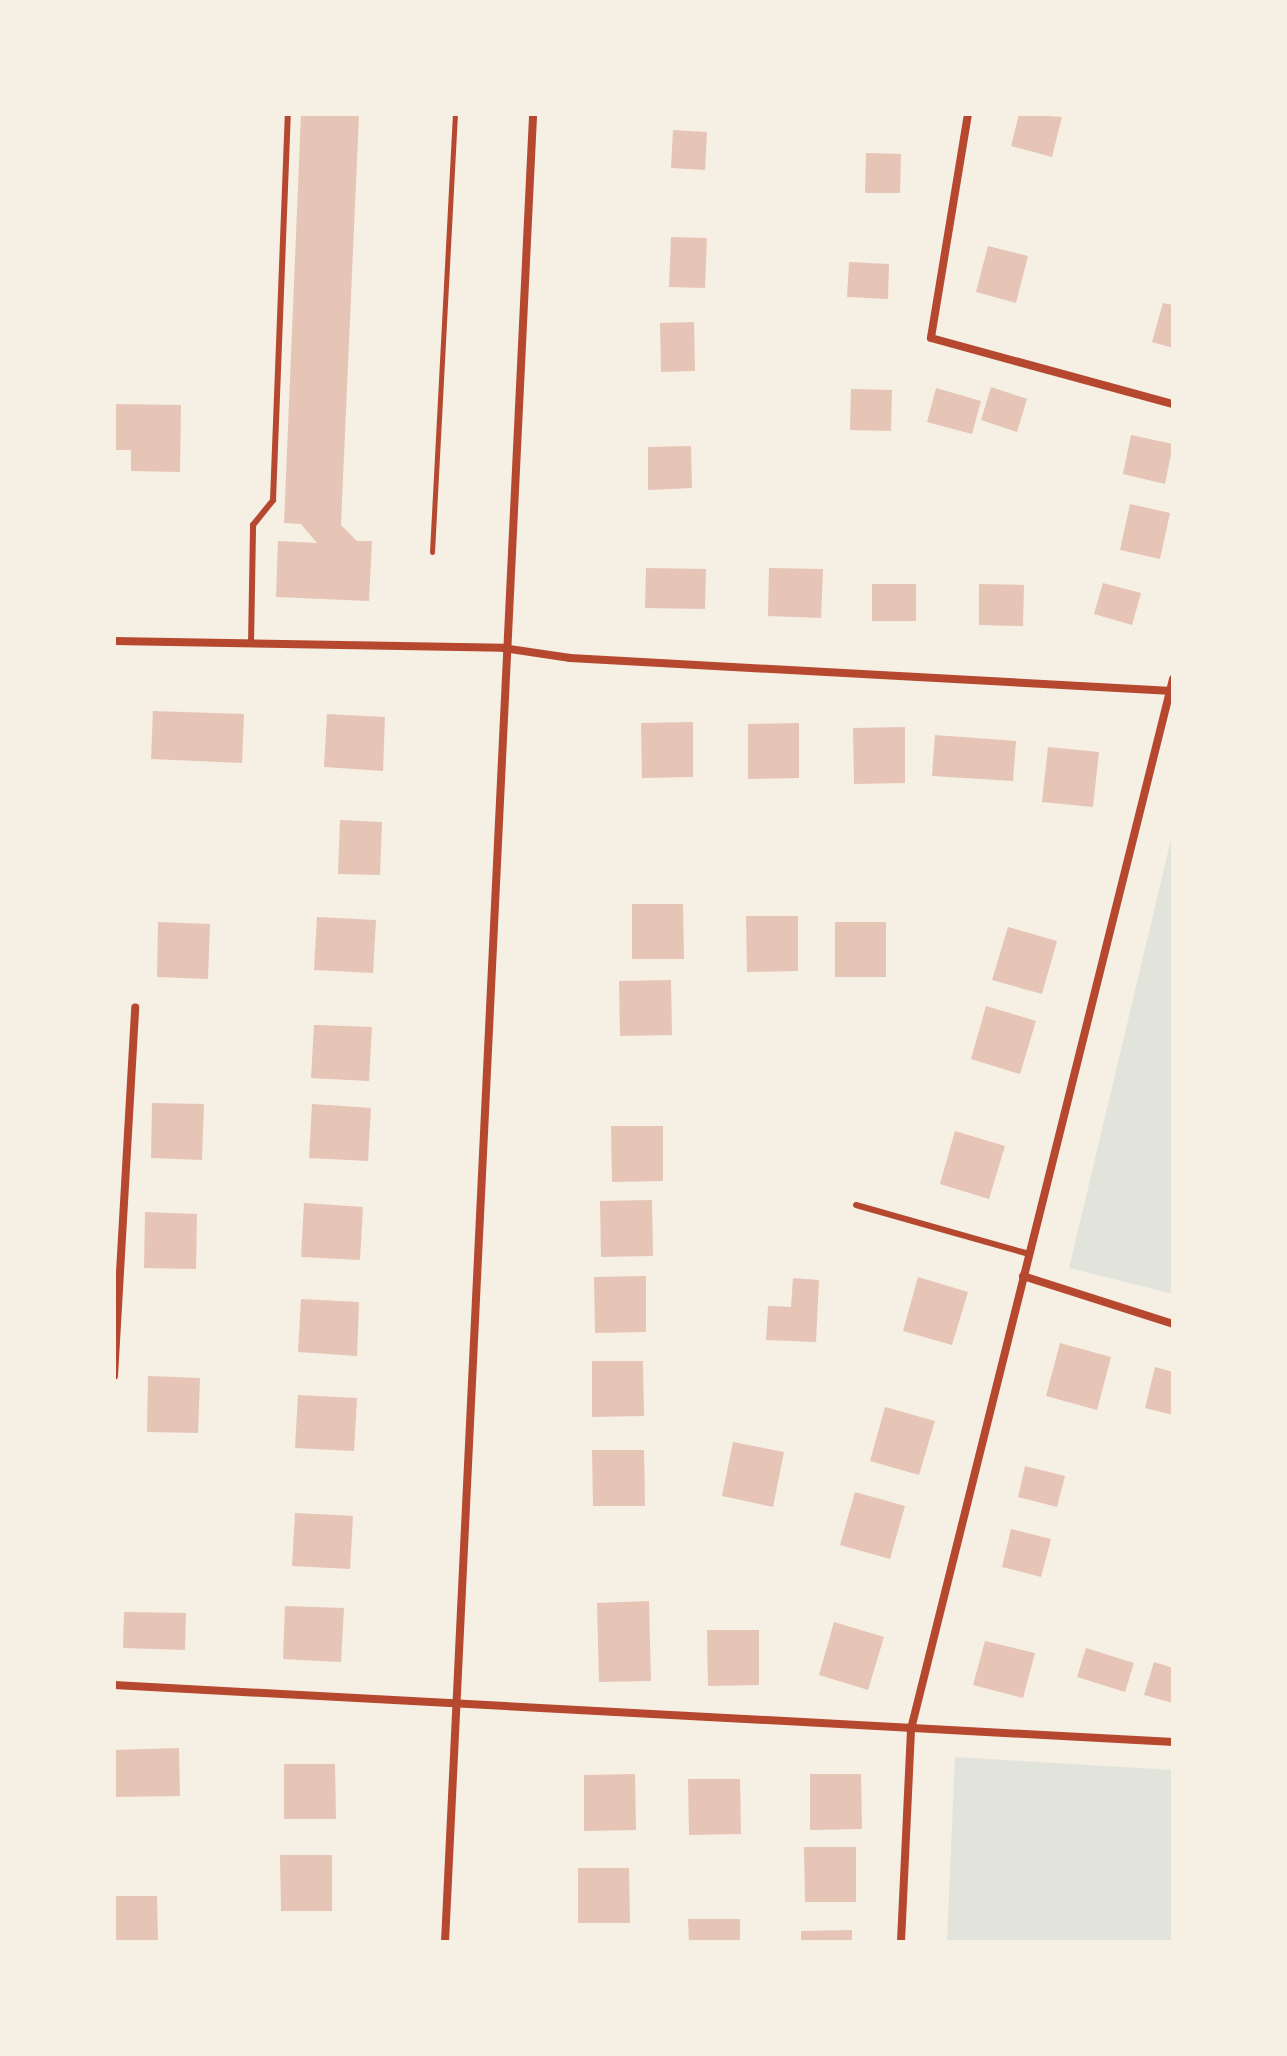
<!DOCTYPE html>
<html>
<head>
<meta charset="utf-8">
<style>
  body { margin:0 }
  #map { position:relative; width:1287px; height:2056px; overflow:hidden; background:#f6efe4; font-family:"Work Sans",sans-serif }
  div>[style] { position:absolute }
  .green>* { inset:0; background:#e2e4dc }
  .building>* { inset:0; background:#e6c5b7 }
  .path>* { height:5px; margin:-2.5px; padding:0 2.5px; transform-origin:2.5px; border-radius:2.5px; background:#b5482f }
  .service>* { height:6px; margin:-3px; padding:0 3px; transform-origin:3px; border-radius:3px; background:#b5482f }
  .minor>* { height:8px; margin:-4px; padding:0 4px; transform-origin:4px; border-radius:4px; background:#b5482f }
  span { translate:-50% -50%; white-space:nowrap; text-align:center; line-height:1.15; -webkit-text-stroke:6px #f6efe4; paint-order:stroke }
  .frame { position:absolute; inset:0; border:116px solid #f6efe4; pointer-events:none }
</style>
</head>
<body>
<div id="map">
  <div class="green">
    <i style="clip-path:polygon(1173px 831px,1173px 1294px,1069px 1268px)"></i>
    <i style="clip-path:polygon(955px 1757px,1173px 1770px,1173px 1942px,947px 1942px)"></i>
  </div>
  <div class="building">
    <i style="clip-path:polygon(301px 114px,359px 114px,341px 525px,357px 541px,372px 541px,369px 601px,276px 597px,278px 541px,317px 543px,301px 524px,284px 523px)"></i>
    <i style="clip-path:polygon(1019px 114px,1062px 117px,1052px 157px,1011px 146px)"></i>
    <i style="clip-path:polygon(673px 130px,707px 132px,705px 170px,671px 168px)"></i>
    <i style="clip-path:polygon(866px 153px,901px 154px,900px 193px,865px 193px)"></i>
    <i style="clip-path:polygon(671px 237px,707px 238px,705px 288px,669px 287px)"></i>
    <i style="clip-path:polygon(988px 246px,1028px 256px,1016px 303px,976px 292px)"></i>
    <i style="clip-path:polygon(849px 262px,889px 264px,888px 299px,847px 297px)"></i>
    <i style="clip-path:polygon(1163px 303px,1173px 305px,1173px 348px,1152px 342px)"></i>
    <i style="clip-path:polygon(694px 322px,695px 371px,661px 372px,660px 323px)"></i>
    <i style="clip-path:polygon(991px 387px,1027px 399px,1017px 432px,981px 420px)"></i>
    <i style="clip-path:polygon(936px 388px,981px 401px,972px 434px,927px 422px)"></i>
    <i style="clip-path:polygon(851px 389px,892px 390px,891px 431px,850px 430px)"></i>
    <i style="clip-path:polygon(114px 404px,181px 405px,180px 472px,131px 471px,131px 450px,114px 450px)"></i>
    <i style="clip-path:polygon(1131px 435px,1173px 444px,1165px 484px,1123px 474px)"></i>
    <i style="clip-path:polygon(691px 446px,692px 488px,648px 490px,648px 447px)"></i>
    <i style="clip-path:polygon(1130px 504px,1170px 513px,1160px 559px,1120px 550px)"></i>
    <i style="clip-path:polygon(646px 568px,706px 569px,705px 609px,645px 608px)"></i>
    <i style="clip-path:polygon(769px 568px,823px 569px,821px 618px,768px 616px)"></i>
    <i style="clip-path:polygon(1103px 583px,1141px 593px,1132px 625px,1094px 614px)"></i>
    <i style="clip-path:polygon(872px 584px,916px 584px,916px 621px,872px 621px)"></i>
    <i style="clip-path:polygon(979px 584px,1024px 585px,1023px 626px,979px 625px)"></i>
    <i style="clip-path:polygon(153px 711px,244px 714px,242px 763px,151px 759px)"></i>
    <i style="clip-path:polygon(327px 714px,385px 717px,383px 771px,324px 767px)"></i>
    <i style="clip-path:polygon(693px 722px,693px 777px,642px 778px,641px 723px)"></i>
    <i style="clip-path:polygon(799px 723px,799px 778px,748px 779px,748px 724px)"></i>
    <i style="clip-path:polygon(905px 727px,905px 783px,854px 784px,853px 728px)"></i>
    <i style="clip-path:polygon(935px 735px,1016px 741px,1013px 781px,932px 776px)"></i>
    <i style="clip-path:polygon(1048px 747px,1099px 752px,1093px 807px,1042px 802px)"></i>
    <i style="clip-path:polygon(340px 820px,382px 822px,380px 875px,338px 874px)"></i>
    <i style="clip-path:polygon(632px 904px,683px 904px,684px 959px,632px 959px)"></i>
    <i style="clip-path:polygon(746px 916px,798px 916px,798px 971px,747px 972px)"></i>
    <i style="clip-path:polygon(317px 917px,376px 920px,373px 973px,314px 970px)"></i>
    <i style="clip-path:polygon(158px 922px,210px 924px,208px 979px,157px 977px)"></i>
    <i style="clip-path:polygon(835px 922px,886px 922px,886px 977px,835px 977px)"></i>
    <i style="clip-path:polygon(1008px 927px,1057px 941px,1042px 994px,992px 980px)"></i>
    <i style="clip-path:polygon(671px 980px,672px 1035px,620px 1036px,619px 981px)"></i>
    <i style="clip-path:polygon(986px 1006px,1036px 1021px,1020px 1074px,971px 1059px)"></i>
    <i style="clip-path:polygon(314px 1025px,372px 1027px,369px 1081px,311px 1078px)"></i>
    <i style="clip-path:polygon(152px 1103px,204px 1104px,202px 1160px,151px 1158px)"></i>
    <i style="clip-path:polygon(312px 1104px,371px 1108px,368px 1161px,309px 1158px)"></i>
    <i style="clip-path:polygon(611px 1126px,663px 1126px,663px 1181px,612px 1182px)"></i>
    <i style="clip-path:polygon(955px 1131px,1005px 1146px,989px 1199px,940px 1184px)"></i>
    <i style="clip-path:polygon(652px 1200px,653px 1256px,601px 1257px,600px 1201px)"></i>
    <i style="clip-path:polygon(304px 1203px,363px 1207px,360px 1260px,301px 1257px)"></i>
    <i style="clip-path:polygon(145px 1212px,197px 1214px,196px 1269px,144px 1268px)"></i>
    <i style="clip-path:polygon(646px 1276px,646px 1332px,595px 1333px,594px 1277px)"></i>
    <i style="clip-path:polygon(918px 1277px,968px 1292px,952px 1345px,903px 1331px)"></i>
    <i style="clip-path:polygon(793px 1278px,819px 1280px,816px 1342px,766px 1340px,768px 1306px,791px 1307px)"></i>
    <i style="clip-path:polygon(301px 1299px,359px 1302px,357px 1356px,298px 1352px)"></i>
    <i style="clip-path:polygon(1060px 1343px,1111px 1357px,1097px 1410px,1046px 1396px)"></i>
    <i style="clip-path:polygon(592px 1361px,643px 1361px,644px 1416px,592px 1417px)"></i>
    <i style="clip-path:polygon(1155px 1367px,1173px 1372px,1173px 1415px,1145px 1408px)"></i>
    <i style="clip-path:polygon(148px 1376px,200px 1378px,198px 1433px,147px 1432px)"></i>
    <i style="clip-path:polygon(298px 1395px,357px 1398px,354px 1451px,295px 1448px)"></i>
    <i style="clip-path:polygon(885px 1407px,935px 1421px,919px 1475px,870px 1461px)"></i>
    <i style="clip-path:polygon(733px 1442px,784px 1452px,773px 1507px,722px 1496px)"></i>
    <i style="clip-path:polygon(592px 1450px,644px 1450px,645px 1506px,593px 1506px)"></i>
    <i style="clip-path:polygon(1025px 1466px,1065px 1476px,1057px 1507px,1018px 1497px)"></i>
    <i style="clip-path:polygon(855px 1492px,905px 1506px,890px 1559px,840px 1545px)"></i>
    <i style="clip-path:polygon(295px 1513px,353px 1516px,350px 1569px,292px 1566px)"></i>
    <i style="clip-path:polygon(1011px 1529px,1051px 1539px,1041px 1577px,1002px 1567px)"></i>
    <i style="clip-path:polygon(649px 1601px,651px 1681px,599px 1682px,597px 1603px)"></i>
    <i style="clip-path:polygon(285px 1606px,344px 1608px,341px 1662px,283px 1659px)"></i>
    <i style="clip-path:polygon(124px 1612px,186px 1613px,185px 1650px,123px 1648px)"></i>
    <i style="clip-path:polygon(834px 1622px,884px 1637px,868px 1690px,819px 1675px)"></i>
    <i style="clip-path:polygon(707px 1630px,759px 1630px,759px 1685px,708px 1686px)"></i>
    <i style="clip-path:polygon(985px 1641px,1035px 1653px,1023px 1698px,973px 1685px)"></i>
    <i style="clip-path:polygon(1086px 1648px,1134px 1663px,1125px 1692px,1077px 1677px)"></i>
    <i style="clip-path:polygon(1154px 1662px,1173px 1668px,1173px 1703px,1144px 1695px)"></i>
    <i style="clip-path:polygon(179px 1748px,180px 1796px,114px 1797px,114px 1750px)"></i>
    <i style="clip-path:polygon(284px 1764px,335px 1764px,336px 1819px,284px 1819px)"></i>
    <i style="clip-path:polygon(635px 1774px,636px 1830px,584px 1831px,584px 1775px)"></i>
    <i style="clip-path:polygon(810px 1774px,861px 1774px,862px 1829px,810px 1830px)"></i>
    <i style="clip-path:polygon(688px 1779px,740px 1779px,741px 1834px,689px 1835px)"></i>
    <i style="clip-path:polygon(804px 1847px,856px 1847px,856px 1902px,805px 1902px)"></i>
    <i style="clip-path:polygon(280px 1855px,332px 1855px,332px 1911px,281px 1911px)"></i>
    <i style="clip-path:polygon(578px 1868px,629px 1868px,630px 1923px,578px 1923px)"></i>
    <i style="clip-path:polygon(114px 1896px,157px 1896px,158px 1942px,114px 1942px)"></i>
    <i style="clip-path:polygon(688px 1919px,740px 1919px,740px 1942px,689px 1942px)"></i>
    <i style="clip-path:polygon(852px 1930px,852px 1942px,801px 1942px,801px 1931px)"></i>
  </div>
  <div class="path">
    <i style="left:432px;top:552px;width:439px;rotate:-87deg"></i>
  </div>
  <div class="service">
    <i style="left:251px;top:644px;width:119px;rotate:-89deg"></i>
    <i style="left:253px;top:525px;width:32px;rotate:-51deg"></i>
    <i style="left:273px;top:500px;width:386px;rotate:-87.8deg"></i>
    <i style="left:856px;top:1205px;width:180px;rotate:15.8deg"></i>
  </div>
  <div class="minor">
    <i style="left:968px;top:114px;width:227px;rotate:99.4deg"></i>
    <i style="left:931px;top:338px;width:251px;rotate:15.3deg"></i>
    <i style="left:114px;top:641px;width:389px;rotate:1deg"></i>
    <i style="left:503px;top:648px;width:68px;rotate:8.5deg"></i>
    <i style="left:570px;top:658px;width:603px;rotate:3.14deg"></i>
    <i style="left:1023px;top:1276px;width:157px;rotate:17.7deg"></i>
    <i style="left:114px;top:1376px;width:369px;rotate:-86.7deg"></i>
    <i style="left:114px;top:1685px;width:1061px;rotate:3.08deg"></i>
    <i style="left:445px;top:1942px;width:1830px;rotate:-87.24deg"></i>
    <i style="left:901px;top:1942px;width:213px;rotate:-87.3deg"></i>
    <i style="left:911px;top:1729px;width:1082px;rotate:-75.99deg"></i>
  </div>
  <div class="frame"></div>
</div>
</body>
</html>
